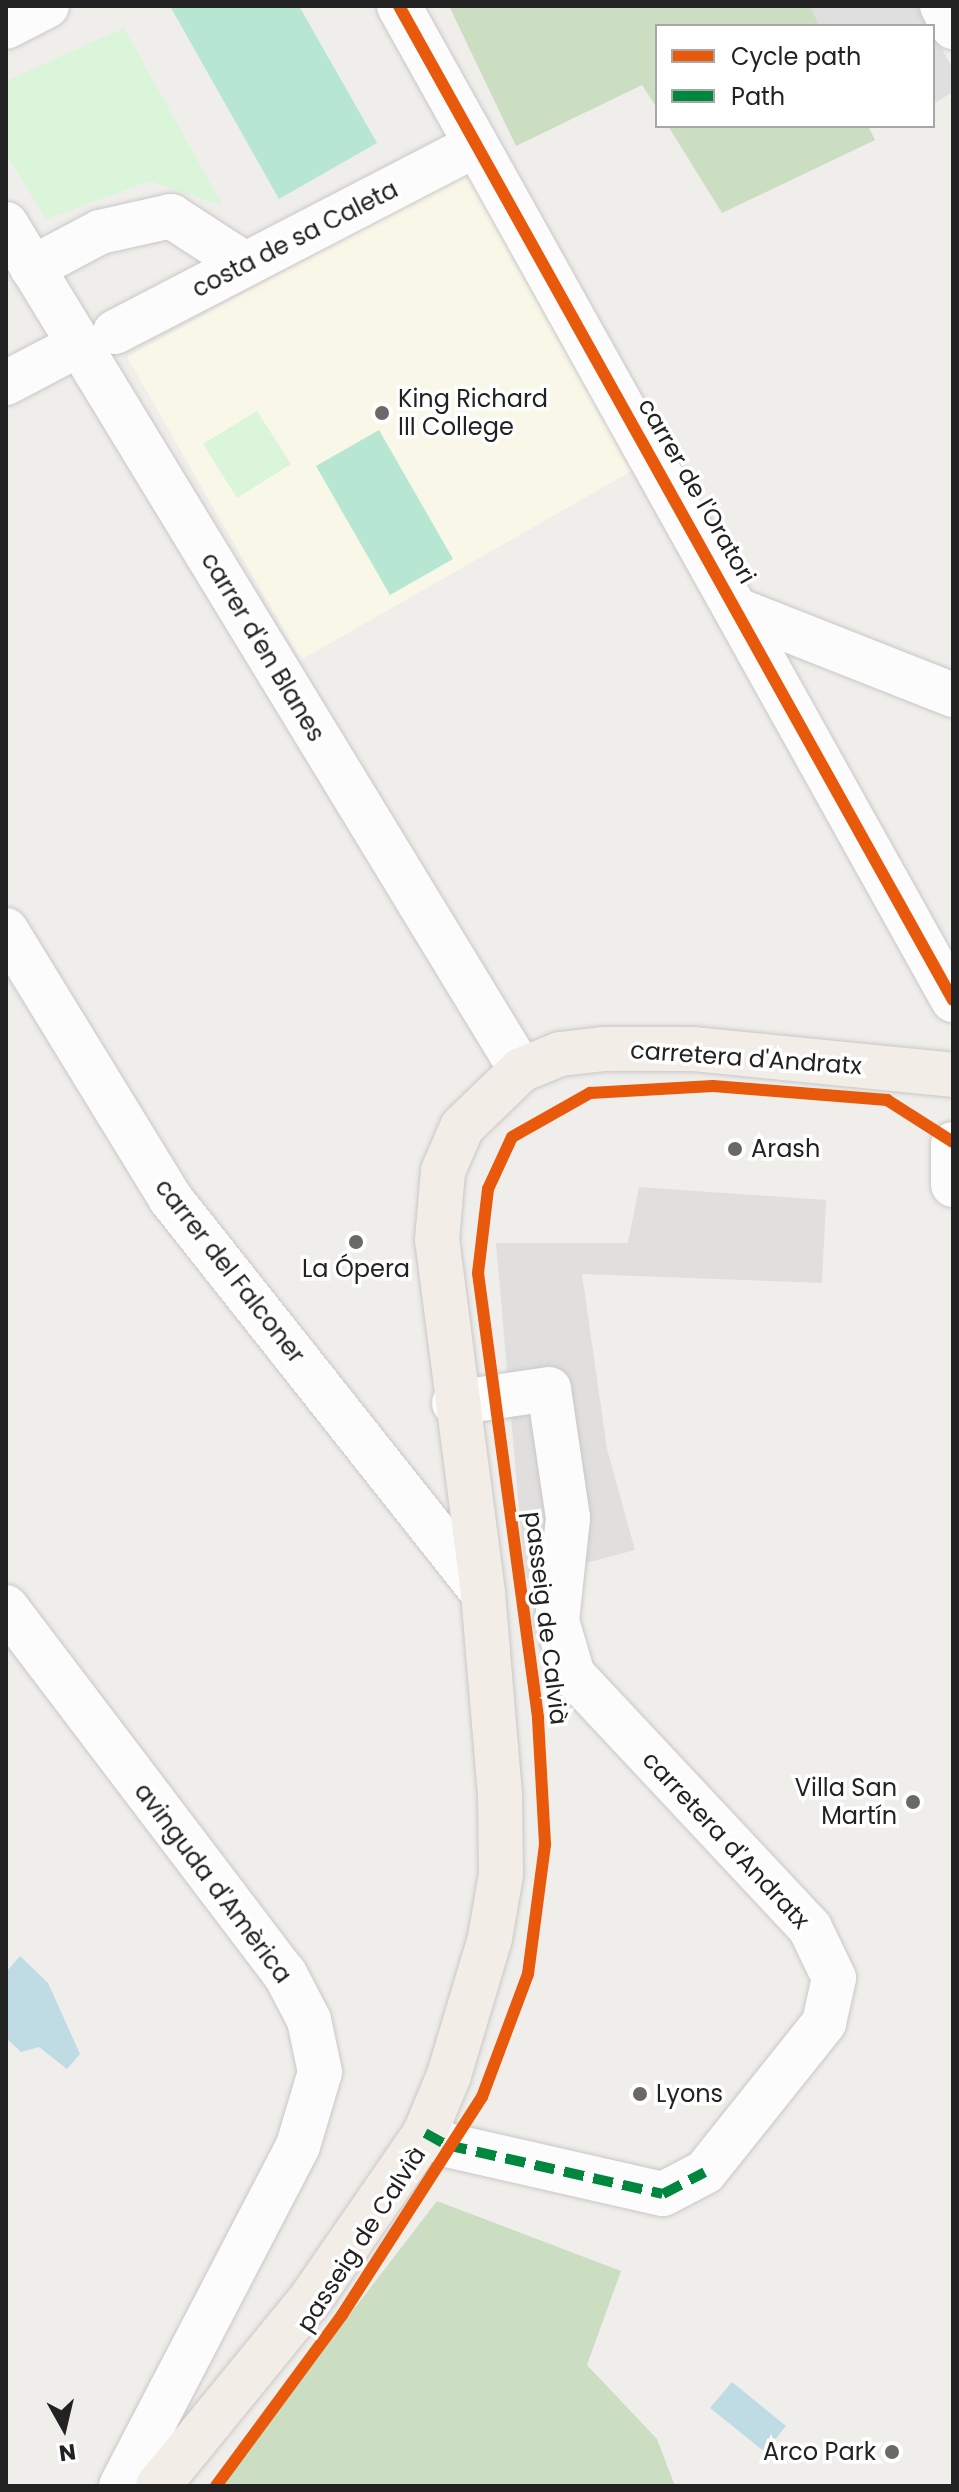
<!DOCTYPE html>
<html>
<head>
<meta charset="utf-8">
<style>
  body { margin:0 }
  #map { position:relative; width:959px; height:2492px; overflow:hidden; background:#f0eeeb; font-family:Poppins,sans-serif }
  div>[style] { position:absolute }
  .education>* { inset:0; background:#f8f7e8 }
  .forest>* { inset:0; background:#cbdec1 }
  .park>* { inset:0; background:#daf5da }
  .pitch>* { inset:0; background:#b7e6d2 }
  .parking>* { inset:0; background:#e0dfde }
  .water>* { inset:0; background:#bfdbe3 }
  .roads { filter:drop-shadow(0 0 2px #c9c8c7) drop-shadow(0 0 2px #c9c8c7) }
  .minor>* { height:44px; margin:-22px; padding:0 22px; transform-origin:22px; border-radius:22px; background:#fdfcfc }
  .major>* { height:44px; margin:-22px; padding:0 22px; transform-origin:22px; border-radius:22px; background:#f3ede7 }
  .quiet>* { height:10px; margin-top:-5px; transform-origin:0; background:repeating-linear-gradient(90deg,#00873e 0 20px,transparent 0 30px) }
  .cycleway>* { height:12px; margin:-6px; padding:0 6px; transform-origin:6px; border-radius:6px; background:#e8590c }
  .dots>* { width:22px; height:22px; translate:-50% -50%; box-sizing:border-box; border:4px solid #fff; border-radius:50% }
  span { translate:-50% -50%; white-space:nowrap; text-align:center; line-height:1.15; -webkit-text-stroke:7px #fff; paint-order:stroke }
  .street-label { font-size:24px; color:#222 }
  .poi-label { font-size:24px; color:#222 }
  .left { translate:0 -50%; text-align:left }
  .right { translate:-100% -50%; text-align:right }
  .frame { position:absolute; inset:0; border:8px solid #222; pointer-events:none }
  .legend { position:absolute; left:655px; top:24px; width:280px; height:104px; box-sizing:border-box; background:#fff; border:2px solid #a7a7a7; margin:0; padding:10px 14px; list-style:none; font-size:24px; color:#222 }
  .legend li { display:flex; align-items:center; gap:16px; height:40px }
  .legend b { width:40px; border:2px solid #a7a7a7 }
  .north { position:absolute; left:24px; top:2388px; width:80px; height:80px; -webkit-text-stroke:6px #fff; paint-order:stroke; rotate:172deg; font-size:22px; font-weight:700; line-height:32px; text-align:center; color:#222 }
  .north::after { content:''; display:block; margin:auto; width:28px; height:36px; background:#222; clip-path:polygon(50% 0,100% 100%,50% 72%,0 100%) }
</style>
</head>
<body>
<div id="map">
  <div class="education">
    <i style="clip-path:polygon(467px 171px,637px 468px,301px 660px,127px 357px)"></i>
  </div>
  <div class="forest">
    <i style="clip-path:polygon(449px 6px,810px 6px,820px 26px,657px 26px,657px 108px,642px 85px,516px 146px)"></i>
    <i style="clip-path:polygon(668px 126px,868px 126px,875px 140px,722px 213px)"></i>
    <i style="clip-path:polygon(437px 2201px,621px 2271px,587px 2365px,657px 2439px,675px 2486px,218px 2486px)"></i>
  </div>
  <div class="park">
    <i style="clip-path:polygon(124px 28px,223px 206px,150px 181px,46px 219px,6px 154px,6px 81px)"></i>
    <i style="clip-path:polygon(257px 411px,291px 464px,237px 498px,203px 444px)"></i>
  </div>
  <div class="pitch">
    <i style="clip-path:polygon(170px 6px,299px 6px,377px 143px,279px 199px)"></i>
    <i style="clip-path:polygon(379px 430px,453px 559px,390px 595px,316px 466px)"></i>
  </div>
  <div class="parking">
    <i style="clip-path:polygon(810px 6px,917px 6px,929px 26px,820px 26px)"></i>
    <i style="clip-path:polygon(933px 34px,953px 68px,953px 92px,933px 104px)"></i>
    <i style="clip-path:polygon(639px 1187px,826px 1200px,822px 1283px,582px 1274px,607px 1449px,635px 1550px,525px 1579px,496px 1243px,628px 1243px)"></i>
  </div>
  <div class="water">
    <i style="clip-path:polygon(20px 1956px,48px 1983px,80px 2054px,67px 2069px,39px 2047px,21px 2052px,6px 2038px,6px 1972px)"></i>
    <i style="clip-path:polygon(732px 2382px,786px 2426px,765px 2452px,710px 2408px)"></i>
  </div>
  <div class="roads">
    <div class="minor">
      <i style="left:399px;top:6px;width:1138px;rotate:60.87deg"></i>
      <i style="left:942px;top:6px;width:24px;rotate:62deg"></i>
      <i style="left:6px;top:27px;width:46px;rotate:-27.1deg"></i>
      <i style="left:6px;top:224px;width:990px;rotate:58.67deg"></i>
      <i style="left:32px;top:268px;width:77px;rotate:-27.9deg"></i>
      <i style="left:100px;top:232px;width:73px;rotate:-12.7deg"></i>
      <i style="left:171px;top:216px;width:88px;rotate:33deg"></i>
      <i style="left:115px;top:332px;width:406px;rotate:-27.4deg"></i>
      <i style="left:6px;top:383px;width:67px;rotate:-27.7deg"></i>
      <i style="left:740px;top:611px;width:229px;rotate:21.5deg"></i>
      <i style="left:6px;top:930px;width:314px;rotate:58.5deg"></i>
      <i style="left:170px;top:1198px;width:504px;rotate:51.61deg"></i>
      <i style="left:953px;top:1144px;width:41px;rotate:90deg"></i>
      <i style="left:6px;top:1607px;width:461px;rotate:52.8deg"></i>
      <i style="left:285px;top:1974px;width:52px;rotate:62.4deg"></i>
      <i style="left:309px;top:2020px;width:53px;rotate:78.1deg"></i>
      <i style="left:320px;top:2072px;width:77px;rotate:106.6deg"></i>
      <i style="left:298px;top:2146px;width:383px;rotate:117.5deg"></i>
      <i style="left:425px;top:2133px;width:25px;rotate:29deg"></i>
      <i style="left:447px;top:2145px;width:221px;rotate:12.8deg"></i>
      <i style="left:663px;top:2194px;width:47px;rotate:-27.6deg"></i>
      <i style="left:705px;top:2172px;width:191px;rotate:-51.4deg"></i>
      <i style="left:824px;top:2023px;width:46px;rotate:-77.5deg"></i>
      <i style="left:834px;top:1978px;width:55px;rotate:-115.6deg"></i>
      <i style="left:810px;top:1928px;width:347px;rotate:-133.1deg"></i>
      <i style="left:573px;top:1675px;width:56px;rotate:-106.5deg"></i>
      <i style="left:557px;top:1621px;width:104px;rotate:-83.9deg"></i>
      <i style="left:568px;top:1518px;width:130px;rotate:-98.4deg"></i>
      <i style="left:549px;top:1389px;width:96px;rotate:171.6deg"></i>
    </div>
    <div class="major">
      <i style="left:158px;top:2486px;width:244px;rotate:-50.8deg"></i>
      <i style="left:312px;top:2297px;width:199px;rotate:-55.4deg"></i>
      <i style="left:425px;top:2133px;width:63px;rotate:-67.5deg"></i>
      <i style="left:449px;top:2075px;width:143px;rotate:-73.3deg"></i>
      <i style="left:490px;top:1938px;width:65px;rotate:-80.2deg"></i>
      <i style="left:501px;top:1874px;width:79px;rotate:-90.7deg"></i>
      <i style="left:500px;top:1795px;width:203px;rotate:-94.8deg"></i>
      <i style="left:483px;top:1593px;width:356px;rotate:-97.4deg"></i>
      <i style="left:437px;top:1240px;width:69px;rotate:-85deg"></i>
      <i style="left:443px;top:1171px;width:48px;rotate:-66.6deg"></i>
      <i style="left:462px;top:1127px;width:82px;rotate:-44deg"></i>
      <i style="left:521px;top:1070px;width:42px;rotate:-22.3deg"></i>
      <i style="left:560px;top:1054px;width:43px;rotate:-6.6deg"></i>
      <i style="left:603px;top:1049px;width:91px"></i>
      <i style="left:694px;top:1049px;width:260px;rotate:5.7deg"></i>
    </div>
  </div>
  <div class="quiet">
    <i style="left:425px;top:2133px;width:25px;rotate:29deg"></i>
    <i style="left:447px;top:2145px;width:221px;rotate:12.8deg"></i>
    <i style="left:663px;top:2194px;width:47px;rotate:-27.6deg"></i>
  </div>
  <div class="cycleway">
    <i style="left:399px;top:6px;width:1138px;rotate:60.87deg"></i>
    <i style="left:216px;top:2486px;width:212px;rotate:-53.6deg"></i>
    <i style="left:342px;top:2315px;width:259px;rotate:-57.3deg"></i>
    <i style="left:482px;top:2097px;width:131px;rotate:-69.5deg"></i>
    <i style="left:528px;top:1974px;width:131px;rotate:-82.5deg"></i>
    <i style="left:545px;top:1844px;width:127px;rotate:-93.2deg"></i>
    <i style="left:538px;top:1717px;width:448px;rotate:-97.7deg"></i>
    <i style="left:478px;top:1273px;width:85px;rotate:-83.2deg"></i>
    <i style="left:488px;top:1189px;width:57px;rotate:-65.2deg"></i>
    <i style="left:512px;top:1137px;width:90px;rotate:-29.4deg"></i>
    <i style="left:590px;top:1093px;width:123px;rotate:-3.3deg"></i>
    <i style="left:713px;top:1086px;width:175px;rotate:4.6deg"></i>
    <i style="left:887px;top:1100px;width:78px;rotate:32.5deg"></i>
  </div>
  <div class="dots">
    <i style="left:382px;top:413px;background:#6a6968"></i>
    <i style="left:735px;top:1149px;background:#6a6968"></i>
    <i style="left:356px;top:1242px;background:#6a6968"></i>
    <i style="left:913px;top:1802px;background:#6a6968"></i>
    <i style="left:640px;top:2094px;background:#6a6968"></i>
    <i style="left:892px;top:2452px;background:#6a6968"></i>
  </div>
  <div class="street-label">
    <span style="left:295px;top:239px;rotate:-27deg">costa de sa Caleta</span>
    <span style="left:697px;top:491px;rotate:60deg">carrer de l'Oratori</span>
    <span style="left:263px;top:647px;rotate:59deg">carrer d'en Blanes</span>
    <span style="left:746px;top:1058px;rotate:4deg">carretera d'Andratx</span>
    <span style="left:230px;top:1271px;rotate:52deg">carrer del Falconer</span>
    <span style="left:546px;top:1618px;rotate:83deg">passeig de Calvià</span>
    <span style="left:726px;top:1840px;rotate:47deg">carretera d'Andratx</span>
    <span style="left:213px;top:1883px;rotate:53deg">avinguda d'Amèrica</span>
    <span style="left:361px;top:2239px;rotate:-57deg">passeig de Calvià</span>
  </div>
  <div class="poi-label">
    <span class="left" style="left:398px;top:413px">King Richard<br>III College</span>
    <span class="left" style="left:751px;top:1149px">Arash</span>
    <span style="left:356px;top:1269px">La Ópera</span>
    <span class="right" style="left:897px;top:1802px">Villa San<br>Martín</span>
    <span class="left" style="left:656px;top:2094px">Lyons</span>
    <span class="right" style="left:876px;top:2452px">Arco Park</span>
  </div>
  <div class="frame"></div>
  <ul class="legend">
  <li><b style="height:10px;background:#e8590c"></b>Cycle path</li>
  <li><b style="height:10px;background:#00873e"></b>Path</li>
  </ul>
  <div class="north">N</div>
</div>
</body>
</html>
